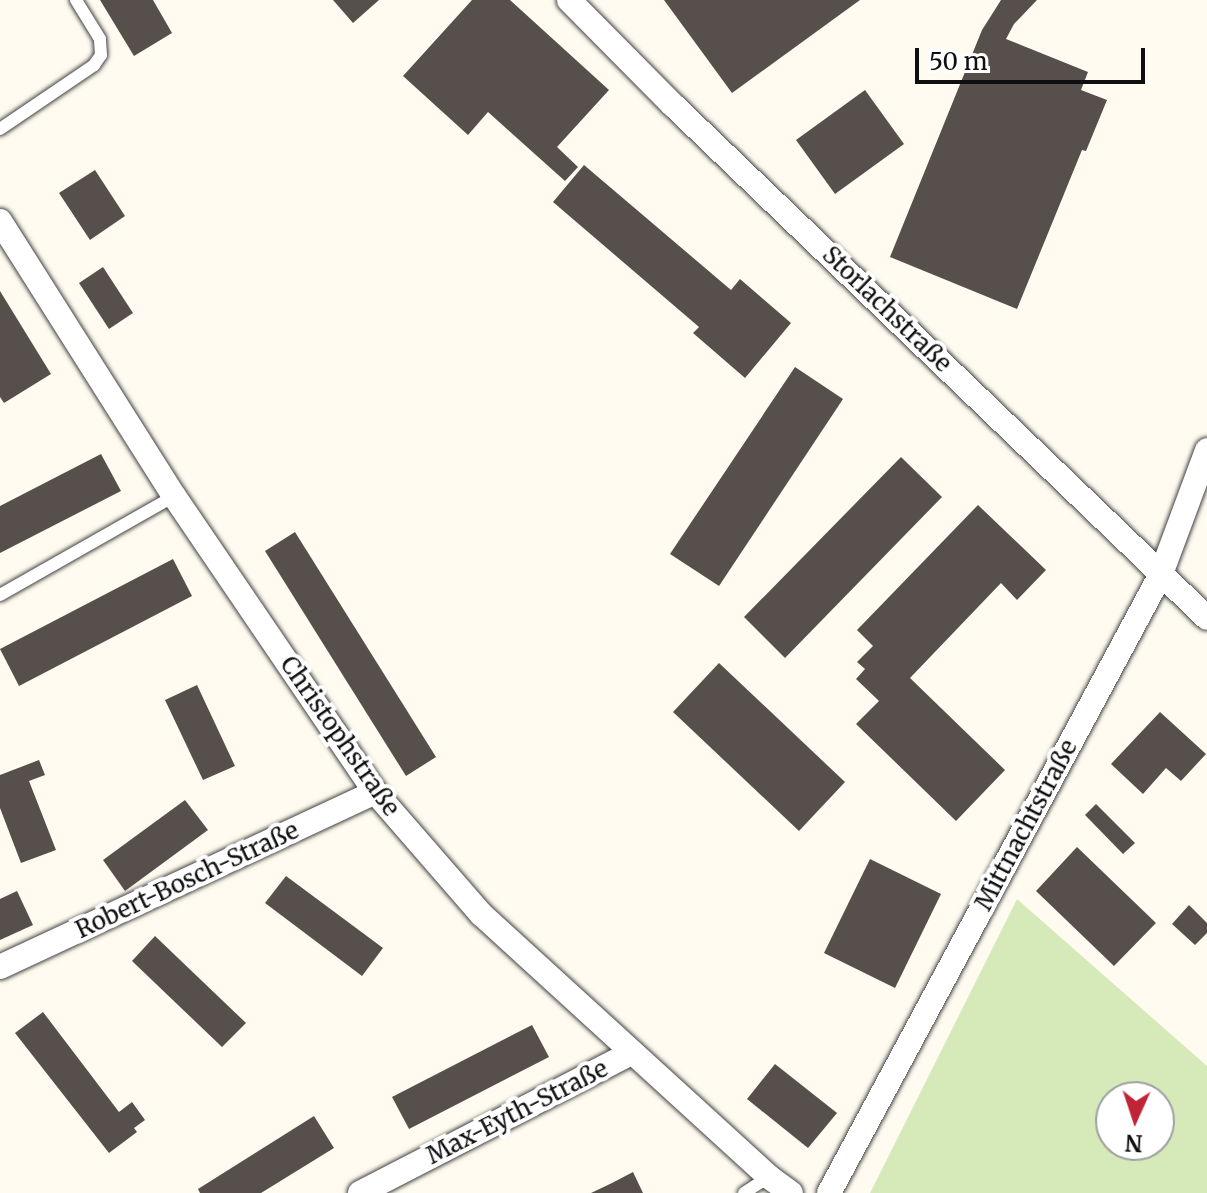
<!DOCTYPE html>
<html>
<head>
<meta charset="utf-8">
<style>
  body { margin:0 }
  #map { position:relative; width:1207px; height:1193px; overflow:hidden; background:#fffbf0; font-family:Merriweather,serif }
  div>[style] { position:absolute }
  .green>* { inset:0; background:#d6eab9 }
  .building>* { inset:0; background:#574f4b }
  .roads { filter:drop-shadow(0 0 2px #424242) drop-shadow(0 0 2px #424242) }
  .service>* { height:12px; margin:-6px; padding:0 6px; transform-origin:6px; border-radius:6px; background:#fff }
  .minor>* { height:24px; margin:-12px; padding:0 12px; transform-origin:12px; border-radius:12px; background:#fff }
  span { translate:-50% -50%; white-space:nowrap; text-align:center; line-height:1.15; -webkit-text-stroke:8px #fff; paint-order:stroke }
  .street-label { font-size:24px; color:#0f0f0f }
  .north { position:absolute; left:1095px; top:1081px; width:80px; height:80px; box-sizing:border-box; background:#fff; border:2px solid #9f9f9f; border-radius:50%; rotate:183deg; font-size:22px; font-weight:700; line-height:32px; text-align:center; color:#0f0f0f }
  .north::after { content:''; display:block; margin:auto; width:28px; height:36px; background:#c02537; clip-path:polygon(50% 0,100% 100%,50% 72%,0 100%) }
  .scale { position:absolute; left:915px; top:48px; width:230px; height:36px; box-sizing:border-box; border:4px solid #0f0f0f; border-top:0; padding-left:10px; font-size:24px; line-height:28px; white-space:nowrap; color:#0f0f0f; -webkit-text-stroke:6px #fff; paint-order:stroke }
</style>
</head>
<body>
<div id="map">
  <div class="green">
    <i style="clip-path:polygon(evenodd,1017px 899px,1207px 1066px,1207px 1193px,870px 1193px,1017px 899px,1159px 1097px,1159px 1145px,1111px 1145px,1111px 1097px,1159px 1097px)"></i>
  </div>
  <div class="building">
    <i style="clip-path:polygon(100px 0,153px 0,172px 33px,134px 56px)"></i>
    <i style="clip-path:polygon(333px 0,379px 0,353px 23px)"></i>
    <i style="clip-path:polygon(472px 0,510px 0,609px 90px,557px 147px,578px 167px,565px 181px,488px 112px,468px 135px,403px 76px)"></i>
    <i style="clip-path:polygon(664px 0,860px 0,732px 93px)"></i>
    <i style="clip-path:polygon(1001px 0,1037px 0,1014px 24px,1006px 39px,1088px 72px,1081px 90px,1107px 100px,1086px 151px,1082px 150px,1017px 309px,890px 257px,982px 30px)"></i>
    <i style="clip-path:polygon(865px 90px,904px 144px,835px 194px,796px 140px)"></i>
    <i style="clip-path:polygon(584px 165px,731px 290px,740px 279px,791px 323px,745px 378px,693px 333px,699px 327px,553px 202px)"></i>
    <i style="clip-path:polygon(95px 170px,125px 216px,90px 240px,59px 193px)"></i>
    <i style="clip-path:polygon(103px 267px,133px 313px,109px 329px,79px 283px)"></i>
    <i style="clip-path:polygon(0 291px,51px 374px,4px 403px,0 397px)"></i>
    <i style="clip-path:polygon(795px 367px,843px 399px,719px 586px,670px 554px)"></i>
    <i style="clip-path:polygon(101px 454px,121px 491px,0 553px,0 506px)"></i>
    <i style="clip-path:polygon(901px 457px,942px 497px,785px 658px,744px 617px)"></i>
    <i style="clip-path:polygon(978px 505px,1046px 570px,1017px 600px,1001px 583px,910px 678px,1005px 770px,956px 821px,856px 724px,879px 701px,856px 679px,865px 669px,857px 662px,873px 646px,857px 630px)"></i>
    <i style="clip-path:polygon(295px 532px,436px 757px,406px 776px,265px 551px)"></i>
    <i style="clip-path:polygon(173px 559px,192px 596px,19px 686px,0 649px)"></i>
    <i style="clip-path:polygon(719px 663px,845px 782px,799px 831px,673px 712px)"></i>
    <i style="clip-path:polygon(197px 685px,235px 766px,203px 780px,165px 700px)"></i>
    <i style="clip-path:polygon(1160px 712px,1206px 754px,1181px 781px,1166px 768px,1143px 794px,1111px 764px)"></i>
    <i style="clip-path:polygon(39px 760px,45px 775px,29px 781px,56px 850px,21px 863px,0 808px,0 775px)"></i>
    <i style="clip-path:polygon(185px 800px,208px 830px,125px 891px,103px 860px)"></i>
    <i style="clip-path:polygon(1096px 804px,1135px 843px,1123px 854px,1085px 815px)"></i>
    <i style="clip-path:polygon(1077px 847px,1156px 923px,1114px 966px,1036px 891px)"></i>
    <i style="clip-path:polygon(870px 859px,941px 894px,895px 988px,824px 953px)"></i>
    <i style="clip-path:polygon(286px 876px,383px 948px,362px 976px,265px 903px)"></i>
    <i style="clip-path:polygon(17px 891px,33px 925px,0 940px,0 899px)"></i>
    <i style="clip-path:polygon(1189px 905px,1207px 923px,1207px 933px,1195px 945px,1172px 924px)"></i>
    <i style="clip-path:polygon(155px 936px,246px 1023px,222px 1047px,132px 961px)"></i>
    <i style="clip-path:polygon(43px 1012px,119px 1112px,132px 1102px,145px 1120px,134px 1128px,137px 1132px,109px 1153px,15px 1033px)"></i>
    <i style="clip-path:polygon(532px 1025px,549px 1057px,409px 1129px,392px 1097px)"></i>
    <i style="clip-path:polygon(775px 1064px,837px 1113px,808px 1148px,747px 1099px)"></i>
    <i style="clip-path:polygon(314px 1116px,334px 1148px,261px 1193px,200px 1193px,198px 1189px)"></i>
    <i style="clip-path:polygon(633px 1172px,643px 1193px,591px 1193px,612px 1183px)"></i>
  </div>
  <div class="roads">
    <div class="service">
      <i style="left:0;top:129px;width:114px;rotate:-34.2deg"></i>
      <i style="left:94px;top:65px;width:12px;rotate:-55deg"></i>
      <i style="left:101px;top:55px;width:16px;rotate:-94deg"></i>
      <i style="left:100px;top:39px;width:46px;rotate:-121.6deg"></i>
      <i style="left:0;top:595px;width:200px;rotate:-29.6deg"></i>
      <i style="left:744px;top:1193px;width:30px;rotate:-33deg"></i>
    </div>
    <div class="minor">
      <i style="left:569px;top:0;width:148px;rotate:45.3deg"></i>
      <i style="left:673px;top:105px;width:740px;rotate:43.85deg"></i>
      <i style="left:0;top:221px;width:325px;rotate:57.7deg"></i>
      <i style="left:174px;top:496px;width:358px;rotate:55.8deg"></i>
      <i style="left:375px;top:792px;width:162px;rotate:49deg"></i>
      <i style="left:481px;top:914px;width:390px;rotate:42.4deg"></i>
      <i style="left:769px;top:1177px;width:27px;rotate:36deg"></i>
      <i style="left:0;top:967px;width:414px;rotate:-25deg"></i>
      <i style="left:360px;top:1193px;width:305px;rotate:-27.3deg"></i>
      <i style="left:829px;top:1193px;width:702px;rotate:-61.79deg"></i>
      <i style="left:1161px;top:574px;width:132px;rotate:-69.6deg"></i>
    </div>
  </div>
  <div class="street-label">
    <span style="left:887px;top:309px;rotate:44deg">Storlachstraße</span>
    <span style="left:340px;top:736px;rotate:55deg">Christophstraße</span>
    <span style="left:1026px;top:825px;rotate:-62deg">Mittnachtstraße</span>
    <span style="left:187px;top:880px;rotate:-25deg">Robert-Bosch-Straße</span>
    <span style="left:517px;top:1112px;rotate:-27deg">Max-Eyth-Straße</span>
  </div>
  <div class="north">N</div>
  <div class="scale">50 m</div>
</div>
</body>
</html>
